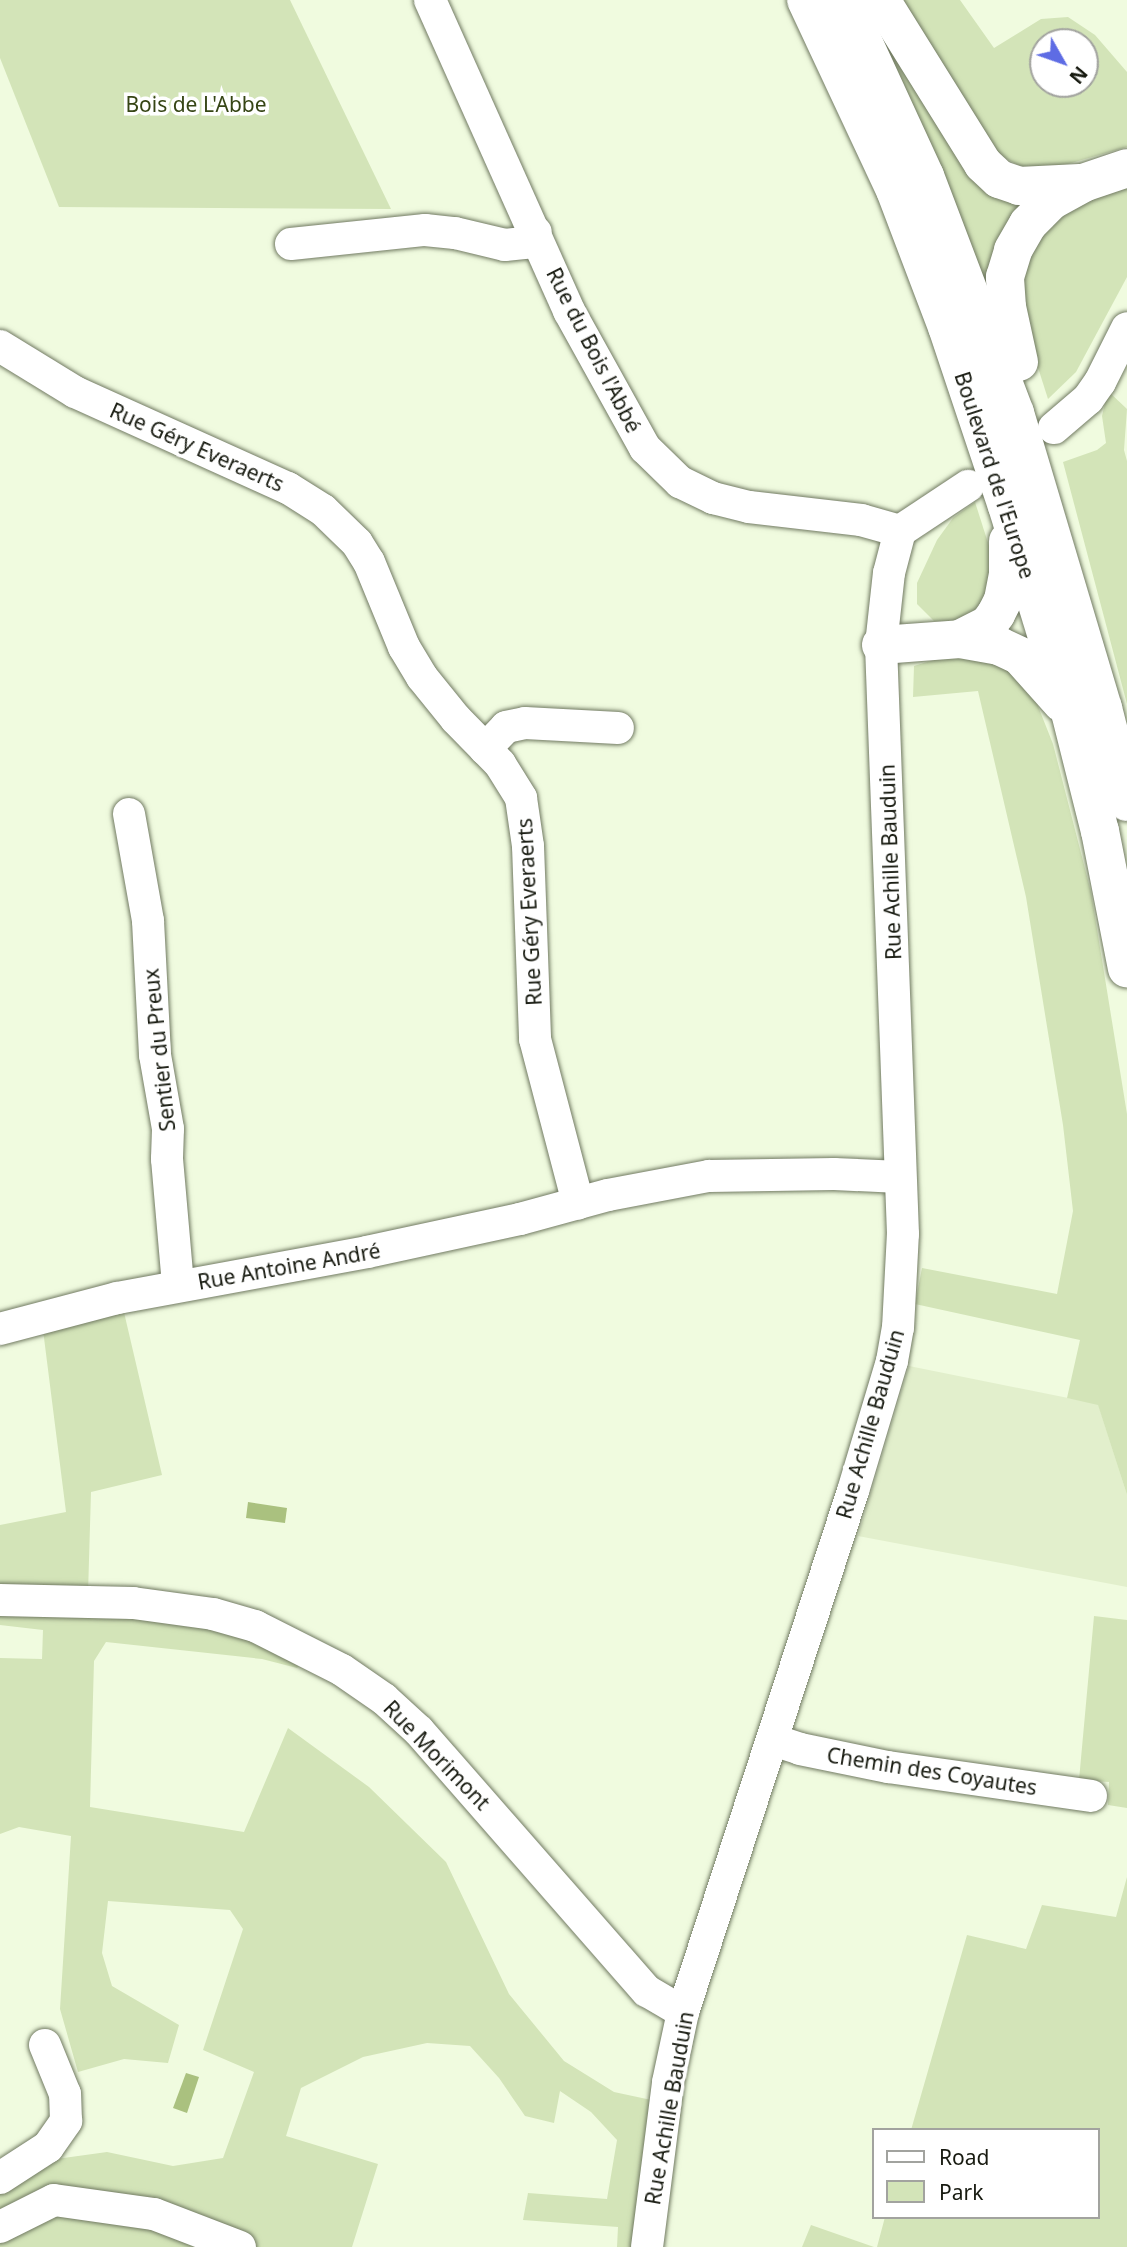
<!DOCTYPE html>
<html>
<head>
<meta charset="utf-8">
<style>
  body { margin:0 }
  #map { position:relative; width:1127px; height:2247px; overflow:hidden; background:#f0fbdf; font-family:"Noto Sans",sans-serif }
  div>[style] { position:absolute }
  .built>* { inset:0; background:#e2efcc }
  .green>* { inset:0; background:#d3e4b8 }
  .water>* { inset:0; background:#aac17f }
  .roads { filter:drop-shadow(0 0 2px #717a62) drop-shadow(0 0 2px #717a62) }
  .minor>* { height:32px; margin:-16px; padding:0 16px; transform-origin:16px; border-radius:16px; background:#fff }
  .highway>* { height:38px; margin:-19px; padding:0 19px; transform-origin:19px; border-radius:19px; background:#fff }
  span { translate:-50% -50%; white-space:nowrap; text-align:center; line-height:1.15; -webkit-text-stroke:7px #fff; paint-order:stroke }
  .park-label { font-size:21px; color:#364515 }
  .street-label { font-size:21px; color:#171a10 }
  .legend { position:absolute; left:872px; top:2128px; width:228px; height:91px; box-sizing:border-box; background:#fff; border:2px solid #a2a39f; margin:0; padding:9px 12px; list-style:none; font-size:21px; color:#171a10 }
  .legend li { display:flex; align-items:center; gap:14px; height:35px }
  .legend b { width:35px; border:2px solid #a2a39f }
  .north { position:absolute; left:1029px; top:28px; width:70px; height:70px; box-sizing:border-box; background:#fff; border:2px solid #a2a39f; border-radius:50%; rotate:130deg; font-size:19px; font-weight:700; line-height:28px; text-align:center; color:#171a10 }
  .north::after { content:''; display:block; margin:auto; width:24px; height:32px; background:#5e6ce4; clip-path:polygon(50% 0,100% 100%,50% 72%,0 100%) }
</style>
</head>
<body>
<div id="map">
  <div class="built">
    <i style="clip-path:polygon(909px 1366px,1098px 1404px,1127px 1495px,1127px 1587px,858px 1536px)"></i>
  </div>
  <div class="green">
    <i style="clip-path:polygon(0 0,290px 0,391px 209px,59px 207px,0 58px)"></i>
    <i style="clip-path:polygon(evenodd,895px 0,960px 0,994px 48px,1041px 19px,1068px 17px,1095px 35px,1127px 72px,1127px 147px,1047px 170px,1020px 166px,992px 151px,895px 0,1043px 42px,1085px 42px,1085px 84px,1043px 84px,1043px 42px)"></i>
    <i style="clip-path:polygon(864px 10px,1018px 195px,1024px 210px,990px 293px)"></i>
    <i style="clip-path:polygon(1117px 187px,1127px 189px,1127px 277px,1076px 372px,1048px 399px,1020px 311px,1017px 281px,1044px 218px)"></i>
    <i style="clip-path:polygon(1108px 391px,1127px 409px,1124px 450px,1127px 461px,1127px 704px,1063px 462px,1097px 450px,1106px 443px,1102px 416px)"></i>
    <i style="clip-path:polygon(975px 502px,989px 546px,990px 575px,986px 600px,973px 617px,956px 623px,934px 621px,917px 604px,917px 583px,937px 540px,953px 518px)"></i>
    <i style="clip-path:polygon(946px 656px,998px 658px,1030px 686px,1053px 744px,1091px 892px,1127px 1114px,1127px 1495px,1098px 1405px,1067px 1398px,1080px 1340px,915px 1304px,922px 1268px,1057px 1294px,1073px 1211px,1063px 1125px,1026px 897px,978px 691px,913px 697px,914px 666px)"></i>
    <i style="clip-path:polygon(123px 1308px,162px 1475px,91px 1492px,88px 1594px,0 1591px,0 1525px,66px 1512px,43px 1330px)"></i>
    <i style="clip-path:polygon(0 1606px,192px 1615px,306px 1658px,297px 1668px,262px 1659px,106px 1642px,94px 1661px,90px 1807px,244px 1832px,288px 1728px,369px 1787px,446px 1862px,509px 1994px,564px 2061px,614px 2092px,656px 2101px,639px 2247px,617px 2247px,618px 2227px,523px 2220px,528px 2193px,607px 2199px,617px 2140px,591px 2112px,560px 2091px,554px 2123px,525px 2116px,499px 2078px,470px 2046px,427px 2043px,363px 2057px,301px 2088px,286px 2136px,378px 2164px,352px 2247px,257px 2247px,200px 2223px,55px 2194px,0 2222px,0 2190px,49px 2160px,107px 2152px,173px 2166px,223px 2158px,254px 2072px,203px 2050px,243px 1929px,230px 1910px,108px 1901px,102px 1953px,112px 1986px,179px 2025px,168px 2063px,124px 2059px,78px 2072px,60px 2009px,71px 1836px,19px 1827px,0 1834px,0 1658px,42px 1659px,43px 1630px,0 1625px)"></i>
    <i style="clip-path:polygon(1094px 1616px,1127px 1620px,1127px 1808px,1108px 1805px,1109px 1782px,1079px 1780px)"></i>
    <i style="clip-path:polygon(1127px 1877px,1127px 2247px,877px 2247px,885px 2217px,1097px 2217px,1097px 2130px,911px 2130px,967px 1935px,1026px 1949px,1042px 1905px,1116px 1917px)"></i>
    <i style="clip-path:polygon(57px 2207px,151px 2221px,223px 2247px,0 2247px,0 2234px)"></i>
    <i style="clip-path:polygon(811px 2225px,874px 2247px,802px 2247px)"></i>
  </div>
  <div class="water">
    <i style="clip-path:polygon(248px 1502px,287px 1508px,285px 1523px,246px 1518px)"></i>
    <i style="clip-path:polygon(186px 2073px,199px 2077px,187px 2113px,173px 2108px)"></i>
  </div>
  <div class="roads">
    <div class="minor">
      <i style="left:430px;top:0;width:341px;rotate:65.9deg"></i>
      <i style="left:569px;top:311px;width:157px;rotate:61deg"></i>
      <i style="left:645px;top:448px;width:49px;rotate:44.2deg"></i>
      <i style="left:680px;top:482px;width:37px;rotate:26deg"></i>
      <i style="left:713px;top:498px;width:37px;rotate:14deg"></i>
      <i style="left:749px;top:507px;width:113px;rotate:6.6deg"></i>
      <i style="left:861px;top:520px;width:41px;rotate:15.8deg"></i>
      <i style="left:291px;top:244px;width:135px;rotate:-6deg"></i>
      <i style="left:425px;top:230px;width:30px;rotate:6deg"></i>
      <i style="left:455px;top:233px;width:51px;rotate:13.5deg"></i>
      <i style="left:505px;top:245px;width:19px;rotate:-6deg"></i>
      <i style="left:524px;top:243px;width:16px;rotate:-43deg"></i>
      <i style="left:0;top:346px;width:88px;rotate:31.5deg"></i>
      <i style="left:75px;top:392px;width:234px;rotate:24.3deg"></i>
      <i style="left:288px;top:488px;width:41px;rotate:32.2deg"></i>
      <i style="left:323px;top:510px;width:47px;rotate:44.1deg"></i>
      <i style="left:357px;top:543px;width:22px;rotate:58deg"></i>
      <i style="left:369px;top:562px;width:92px;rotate:67.6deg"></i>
      <i style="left:404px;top:647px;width:35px;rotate:59deg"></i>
      <i style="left:422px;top:677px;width:54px;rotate:51deg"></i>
      <i style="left:456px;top:719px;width:63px;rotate:45.6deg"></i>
      <i style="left:500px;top:764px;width:40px;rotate:58deg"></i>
      <i style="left:521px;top:798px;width:49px;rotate:81.7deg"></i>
      <i style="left:528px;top:846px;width:193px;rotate:87.9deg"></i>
      <i style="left:535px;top:1039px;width:170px;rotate:75.3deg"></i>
      <i style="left:1054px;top:428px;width:45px;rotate:-40.5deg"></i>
      <i style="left:1088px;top:399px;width:21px;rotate:-55deg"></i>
      <i style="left:1100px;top:382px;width:60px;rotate:-63.4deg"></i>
      <i style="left:485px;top:749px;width:30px;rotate:-46deg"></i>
      <i style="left:506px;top:727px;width:19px;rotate:-12deg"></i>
      <i style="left:525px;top:723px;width:93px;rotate:3.1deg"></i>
      <i style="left:129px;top:814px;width:109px;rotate:79.9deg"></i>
      <i style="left:148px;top:921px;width:134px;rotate:87deg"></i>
      <i style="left:155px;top:1055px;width:75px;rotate:80deg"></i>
      <i style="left:168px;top:1129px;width:30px;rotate:92deg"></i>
      <i style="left:167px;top:1159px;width:127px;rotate:85deg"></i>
      <i style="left:0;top:1329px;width:121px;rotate:-14.8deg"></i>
      <i style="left:117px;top:1298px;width:254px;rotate:-10.4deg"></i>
      <i style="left:367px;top:1252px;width:157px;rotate:-12.2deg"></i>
      <i style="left:520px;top:1219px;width:91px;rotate:-15.3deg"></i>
      <i style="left:608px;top:1195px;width:103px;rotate:-10.7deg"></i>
      <i style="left:709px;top:1176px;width:125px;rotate:-0.9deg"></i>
      <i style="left:834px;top:1174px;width:66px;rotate:2.6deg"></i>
      <i style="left:0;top:1600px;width:133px;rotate:1.3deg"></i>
      <i style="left:133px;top:1603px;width:81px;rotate:7.8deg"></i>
      <i style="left:213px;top:1614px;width:44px;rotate:15.9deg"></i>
      <i style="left:255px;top:1626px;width:97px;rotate:26.8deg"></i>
      <i style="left:342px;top:1670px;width:51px;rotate:34.6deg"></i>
      <i style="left:384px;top:1699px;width:47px;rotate:42.4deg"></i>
      <i style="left:419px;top:1731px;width:346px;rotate:48.8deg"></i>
      <i style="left:647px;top:1991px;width:42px;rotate:30.3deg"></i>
      <i style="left:773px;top:1740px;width:28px;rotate:18deg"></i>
      <i style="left:800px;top:1749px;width:90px;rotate:11.6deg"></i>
      <i style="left:888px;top:1767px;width:205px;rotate:8.1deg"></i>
      <i style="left:0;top:2178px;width:57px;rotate:-32.9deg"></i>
      <i style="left:48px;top:2147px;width:32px;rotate:-55deg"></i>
      <i style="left:66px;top:2121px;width:27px;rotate:-92deg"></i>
      <i style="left:65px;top:2094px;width:53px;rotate:-112.2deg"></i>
      <i style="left:0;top:2227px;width:60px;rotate:-26.6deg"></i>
      <i style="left:54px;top:2200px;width:101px;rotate:8deg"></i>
      <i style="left:154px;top:2214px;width:92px;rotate:21deg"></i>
      <i style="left:647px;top:2247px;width:166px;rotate:-82.7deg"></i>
      <i style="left:668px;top:2082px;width:72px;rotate:-77.9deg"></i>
      <i style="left:683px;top:2012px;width:548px;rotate:-71.93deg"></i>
      <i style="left:853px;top:1491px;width:136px;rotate:-73.3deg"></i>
      <i style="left:892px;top:1361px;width:34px;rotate:-80deg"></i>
      <i style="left:898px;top:1328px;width:94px;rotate:-87deg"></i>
      <i style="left:903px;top:1234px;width:589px;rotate:-92.14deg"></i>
      <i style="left:881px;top:645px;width:72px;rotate:-83.7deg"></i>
      <i style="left:889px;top:573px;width:43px;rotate:-75.3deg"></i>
      <i style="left:900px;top:531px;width:82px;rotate:-33.5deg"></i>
    </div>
    <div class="highway">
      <i style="left:806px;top:0;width:210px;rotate:64.9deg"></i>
      <i style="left:895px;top:190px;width:147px;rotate:69.2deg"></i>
      <i style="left:947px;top:327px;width:189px;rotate:71.5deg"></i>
      <i style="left:1007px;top:506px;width:215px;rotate:73deg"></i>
      <i style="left:1070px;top:712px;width:123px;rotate:75.9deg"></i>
      <i style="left:1100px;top:831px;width:140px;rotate:78.9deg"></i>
      <i style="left:844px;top:0;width:194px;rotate:65.3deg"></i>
      <i style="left:925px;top:176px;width:254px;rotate:69.2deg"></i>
      <i style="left:1015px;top:413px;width:308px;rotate:73.4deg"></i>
      <i style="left:1103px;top:708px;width:97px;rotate:75.7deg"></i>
      <i style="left:881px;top:0;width:193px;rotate:58.1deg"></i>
      <i style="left:983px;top:164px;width:22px;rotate:43deg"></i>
      <i style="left:999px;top:179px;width:21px;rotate:19deg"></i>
      <i style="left:1019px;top:186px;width:61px;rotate:-2.8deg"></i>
      <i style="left:1019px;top:362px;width:56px;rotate:-102.3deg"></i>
      <i style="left:1007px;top:307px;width:30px;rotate:-94deg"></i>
      <i style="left:1005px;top:277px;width:28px;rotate:-73deg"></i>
      <i style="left:1013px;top:250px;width:30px;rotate:-60deg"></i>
      <i style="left:1028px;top:224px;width:33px;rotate:-45deg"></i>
      <i style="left:1051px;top:201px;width:37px;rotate:-29deg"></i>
      <i style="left:1083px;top:183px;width:46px;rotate:-18.8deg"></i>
      <i style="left:960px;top:639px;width:31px;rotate:-27deg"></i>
      <i style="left:988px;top:625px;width:14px;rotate:-54deg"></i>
      <i style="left:996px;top:614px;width:16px;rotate:-63deg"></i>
      <i style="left:1003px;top:600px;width:26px;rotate:-79deg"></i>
      <i style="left:1008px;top:574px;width:33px;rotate:-90deg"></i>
      <i style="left:881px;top:645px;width:79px;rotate:-4.3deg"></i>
      <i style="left:960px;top:639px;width:40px;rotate:10deg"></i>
      <i style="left:999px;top:646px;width:23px;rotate:25deg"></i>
      <i style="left:1020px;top:656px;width:63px;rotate:48.2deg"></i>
    </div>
  </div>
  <div class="park-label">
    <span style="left:196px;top:104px">Bois de L'Abbe</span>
  </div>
  <div class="street-label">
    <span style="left:594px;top:350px;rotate:63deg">Rue du Bois l'Abbé</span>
    <span style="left:197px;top:447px;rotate:24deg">Rue Géry Everaerts</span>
    <span style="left:995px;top:475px;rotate:72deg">Boulevard de l'Europe</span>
    <span style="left:890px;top:862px;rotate:-92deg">Rue Achille Bauduin</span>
    <span style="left:529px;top:912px;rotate:-93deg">Rue Géry Everaerts</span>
    <span style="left:159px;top:1050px;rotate:-96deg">Sentier du Preux</span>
    <span style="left:289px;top:1266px;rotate:-10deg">Rue Antoine André</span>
    <span style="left:870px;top:1424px;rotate:-74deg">Rue Achille Bauduin</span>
    <span style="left:437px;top:1755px;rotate:46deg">Rue Morimont</span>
    <span style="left:932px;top:1771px;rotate:9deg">Chemin des Coyautes</span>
    <span style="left:669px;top:2108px;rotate:-80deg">Rue Achille Bauduin</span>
  </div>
  <ul class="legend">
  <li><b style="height:9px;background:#fff"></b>Road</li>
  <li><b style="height:19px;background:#d3e4b8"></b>Park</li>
  </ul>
  <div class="north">N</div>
</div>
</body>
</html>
